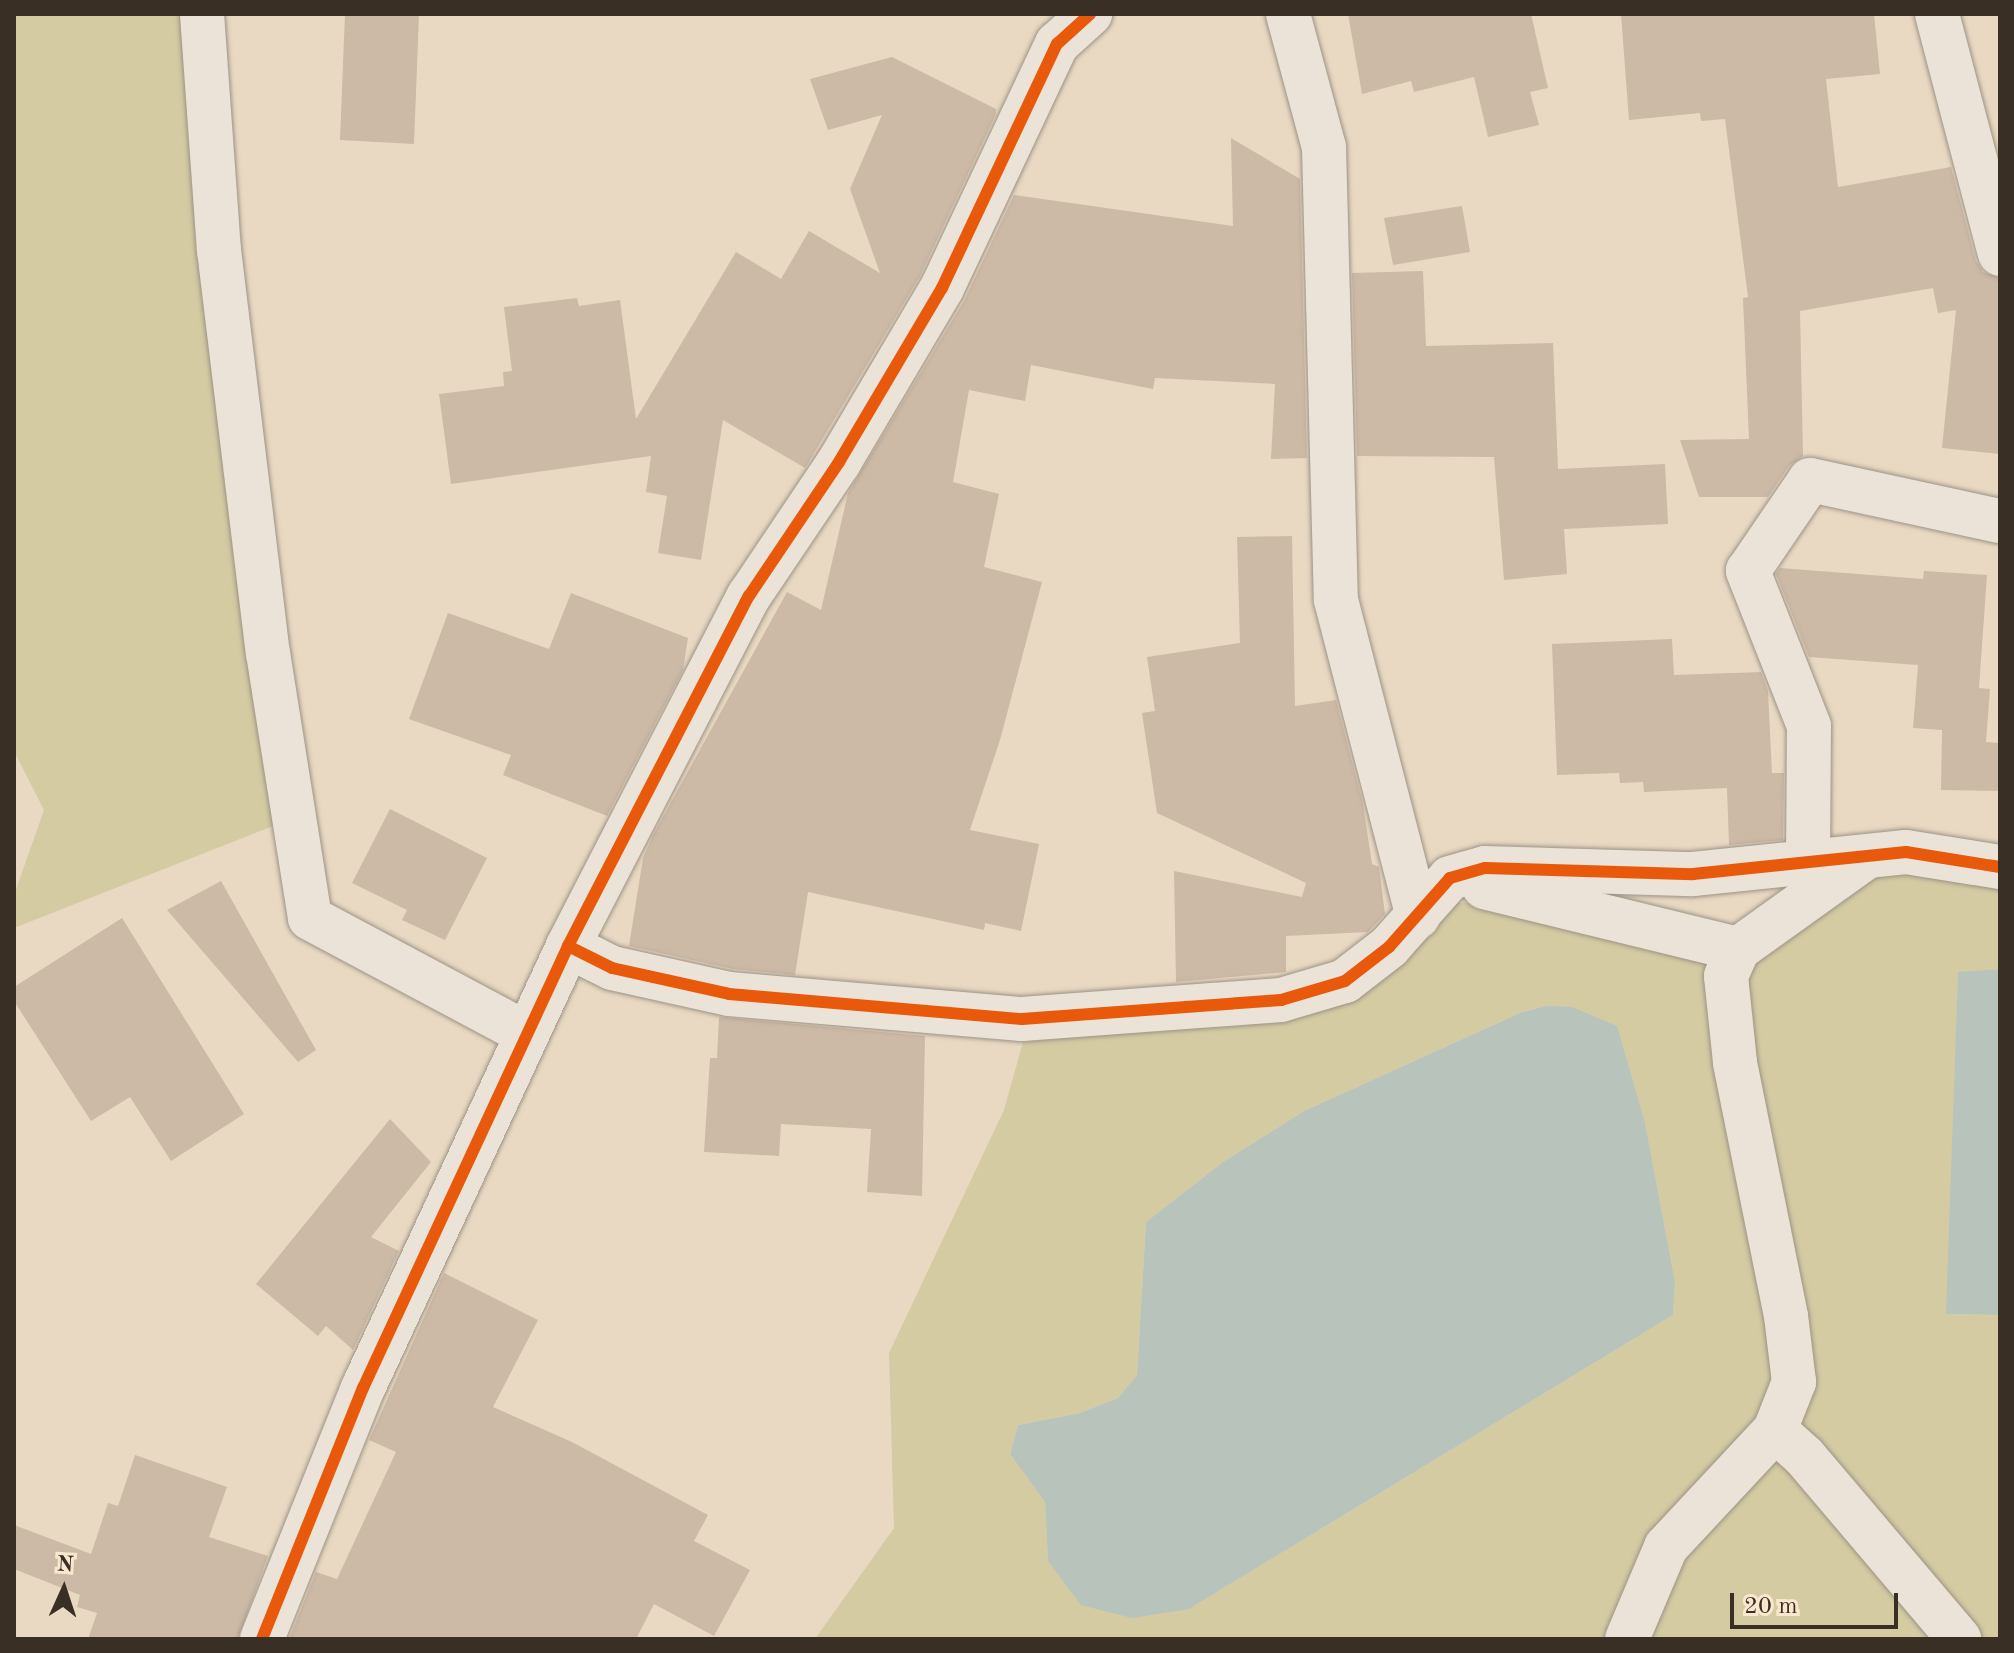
<!DOCTYPE html>
<html>
<head>
<meta charset="utf-8">
<style>
  body { margin:0 }
  #map { position:relative; width:2014px; height:1653px; overflow:hidden; background:#e9d9c3; font-family:"Old Standard TT",serif }
  div>[style] { position:absolute }
  .green>* { inset:0; background:#d4cba3 }
  .water>* { inset:0; background:#b7c3bb }
  .building>* { inset:0; background:#ccb9a6 }
  .roads { filter:drop-shadow(0 0 2px #9d9385) drop-shadow(0 0 2px #9d9385) }
  .street>* { height:44px; margin:-22px; padding:0 22px; transform-origin:22px; border-radius:22px; background:#ece3d8 }
  .cycleway>* { height:12px; margin:-6px; padding:0 6px; transform-origin:6px; border-radius:6px; background:#e8590c }
  span { translate:-50% -50%; white-space:nowrap; text-align:center; line-height:1.15; -webkit-text-stroke:8px #fae8ce; paint-order:stroke }
  .frame { position:absolute; inset:0; border:16px solid #392f25; pointer-events:none }
  .north { position:absolute; left:24px; top:1549px; width:80px; height:80px; -webkit-text-stroke:6px #fae8ce; paint-order:stroke; rotate:3deg; font-size:22px; font-weight:700; line-height:32px; text-align:center; color:#392f25 }
  .north::after { content:''; display:block; margin:auto; width:28px; height:36px; background:#392f25; clip-path:polygon(50% 0,100% 100%,50% 72%,0 100%) }
  .scale { position:absolute; left:1730px; top:1593px; width:168px; height:36px; box-sizing:border-box; border:4px solid #392f25; border-top:0; padding-left:10px; font-size:24px; line-height:28px; white-space:nowrap; color:#392f25; -webkit-text-stroke:6px #fae8ce; paint-order:stroke }
</style>
</head>
<body>
<div id="map">
  <div class="green">
    <i style="clip-path:polygon(14px 14px,185px 14px,278px 824px,14px 928px,14px 895px,44px 810px,14px 751px)"></i>
    <i style="clip-path:polygon(1906px 869px,2000px 884px,2000px 969px,1958px 973px,1947px 1314px,2000px 1315px,2000px 1639px,1979px 1639px,1790px 1428px,1747px 1060px,1749px 957px,1867px 874px)"></i>
    <i style="clip-path:polygon(evenodd,1458px 903px,1520px 904px,1719px 956px,1770px 1319px,1773px 1399px,1609px 1639px,815px 1639px,894px 1528px,889px 1353px,1004px 1110px,1023px 1042px,1185px 1025px,1380px 975px,1458px 903px,1545px 1006px,1645px 1124px,1675px 1282px,1673px 1315px,1189px 1609px,1048px 1561px,1045px 1502px,1010px 1454px,1018px 1425px,1080px 1413px,1118px 1398px,1137px 1375px,1146px 1222px,1223px 1162px,1304px 1111px,1520px 1013px,1545px 1006px)"></i>
    <i style="clip-path:polygon(1779px 1445px,1943px 1639px,1641px 1639px,1677px 1554px)"></i>
  </div>
  <div class="water">
    <i style="clip-path:polygon(2000px 969px,2000px 1315px,1946px 1314px,1958px 972px)"></i>
    <i style="clip-path:polygon(1545px 1006px,1572px 1007px,1617px 1026px,1645px 1123px,1675px 1282px,1673px 1315px,1189px 1609px,1132px 1618px,1081px 1605px,1048px 1561px,1045px 1502px,1010px 1454px,1018px 1425px,1080px 1413px,1118px 1398px,1137px 1375px,1146px 1222px,1223px 1162px,1304px 1111px,1520px 1013px)"></i>
  </div>
  <div class="building">
    <i style="clip-path:polygon(345px 14px,419px 14px,414px 144px,340px 140px)"></i>
    <i style="clip-path:polygon(1348px 14px,1531px 14px,1548px 88px,1530px 92px,1539px 125px,1488px 137px,1474px 77px,1414px 92px,1411px 81px,1362px 94px)"></i>
    <i style="clip-path:polygon(1621px 14px,1874px 14px,1880px 74px,1826px 79px,1838px 187px,1951px 167px,1976px 261px,1983px 272px,2000px 278px,2000px 454px,1942px 448px,1956px 310px,1938px 313px,1933px 288px,1800px 311px,1803px 456px,1789px 466px,1768px 497px,1699px 497px,1680px 440px,1749px 439px,1743px 298px,1748px 297px,1725px 119px,1701px 121px,1700px 113px,1629px 120px)"></i>
    <i style="clip-path:polygon(892px 57px,996px 109px,996px 114px,920px 276px,805px 468px,723px 420px,701px 560px,658px 553px,667px 496px,646px 492px,651px 456px,451px 484px,439px 394px,504px 386px,503px 372px,512px 371px,504px 307px,577px 298px,579px 306px,620px 300px,636px 419px,736px 252px,781px 279px,809px 231px,880px 273px,850px 189px,882px 115px,828px 130px,810px 79px)"></i>
    <i style="clip-path:polygon(1231px 138px,1300px 179px,1307px 458px,1271px 459px,1275px 384px,1155px 378px,1153px 389px,1031px 365px,1025px 401px,969px 390px,953px 482px,999px 494px,984px 567px,1042px 582px,1000px 740px,970px 830px,1039px 844px,1021px 931px,985px 923px,984px 930px,808px 892px,795px 975px,733px 969px,629px 946px,643px 858px,653px 835px,787px 592px,821px 610px,848px 493px,964px 301px,1014px 195px,1233px 226px)"></i>
    <i style="clip-path:polygon(1462px 206px,1470px 252px,1393px 265px,1384px 218px)"></i>
    <i style="clip-path:polygon(1423px 271px,1426px 346px,1553px 343px,1558px 469px,1665px 464px,1668px 524px,1564px 529px,1567px 574px,1504px 580px,1494px 457px,1357px 456px,1352px 273px)"></i>
    <i style="clip-path:polygon(1292px 536px,1295px 706px,1336px 700px,1363px 804px,1372px 864px,1379px 867px,1385px 914px,1368px 932px,1286px 936px,1286px 972px,1176px 982px,1174px 871px,1302px 897px,1306px 883px,1157px 813px,1142px 713px,1155px 711px,1147px 657px,1240px 643px,1237px 537px)"></i>
    <i style="clip-path:polygon(1780px 568px,1923px 579px,1924px 571px,1987px 575px,1979px 688px,1990px 689px,1986px 742px,2000px 743px,2000px 791px,1941px 790px,1942px 730px,1913px 728px,1918px 665px,1809px 657px,1776px 574px)"></i>
    <i style="clip-path:polygon(571px 593px,688px 638px,683px 670px,607px 816px,503px 775px,511px 755px,409px 719px,448px 613px,549px 649px)"></i>
    <i style="clip-path:polygon(1672px 639px,1674px 675px,1761px 672px,1768px 691px,1772px 773px,1784px 773px,1783px 840px,1729px 845px,1727px 788px,1644px 792px,1643px 782px,1620px 783px,1619px 773px,1557px 775px,1552px 644px)"></i>
    <i style="clip-path:polygon(390px 809px,487px 858px,445px 940px,402px 920px,407px 910px,352px 883px)"></i>
    <i style="clip-path:polygon(221px 881px,316px 1050px,298px 1062px,167px 910px)"></i>
    <i style="clip-path:polygon(122px 918px,244px 1114px,171px 1161px,130px 1097px,91px 1121px,14px 1001px,14px 987px)"></i>
    <i style="clip-path:polygon(719px 1017px,925px 1036px,922px 1196px,867px 1192px,871px 1129px,781px 1124px,779px 1156px,704px 1152px,710px 1058px,717px 1058px)"></i>
    <i style="clip-path:polygon(390px 1119px,431px 1162px,371px 1237px,399px 1251px,353px 1350px,326px 1326px,318px 1336px,256px 1284px)"></i>
    <i style="clip-path:polygon(444px 1273px,538px 1320px,493px 1407px,572px 1442px,708px 1515px,694px 1541px,750px 1570px,714px 1636px,654px 1604px,636px 1639px,289px 1639px,316px 1572px,337px 1579px,396px 1452px,369px 1440px)"></i>
    <i style="clip-path:polygon(135px 1455px,227px 1487px,209px 1537px,268px 1556px,238px 1639px,88px 1639px,97px 1613px,77px 1607px,80px 1595px,14px 1569px,14px 1525px,91px 1554px,108px 1503px,118px 1506px)"></i>
  </div>
  <div class="roads">
    <div class="street">
      <i style="left:202px;top:14px;width:237px;rotate:85.9deg"></i>
      <i style="left:219px;top:250px;width:406px;rotate:83.1deg"></i>
      <i style="left:268px;top:653px;width:268px;rotate:81deg"></i>
      <i style="left:310px;top:918px;width:244px;rotate:28.1deg"></i>
      <i style="left:1288px;top:14px;width:138px;rotate:74.9deg"></i>
      <i style="left:1324px;top:147px;width:453px;rotate:88.5deg"></i>
      <i style="left:1336px;top:600px;width:327px;rotate:75.5deg"></i>
      <i style="left:1937px;top:14px;width:248px;rotate:75.3deg"></i>
      <i style="left:1808px;top:862px;width:136px;rotate:-89.6deg"></i>
      <i style="left:1809px;top:726px;width:167px;rotate:-111.5deg"></i>
      <i style="left:1748px;top:571px;width:110px;rotate:-55.7deg"></i>
      <i style="left:1810px;top:480px;width:194px;rotate:12.2deg"></i>
      <i style="left:1484px;top:887px;width:261px;rotate:13.7deg"></i>
      <i style="left:568px;top:946px;width:49px;rotate:26.6deg"></i>
      <i style="left:612px;top:968px;width:120px;rotate:12.5deg"></i>
      <i style="left:729px;top:994px;width:294px;rotate:4.9deg"></i>
      <i style="left:1022px;top:1019px;width:260px;rotate:-4.2deg"></i>
      <i style="left:1281px;top:1000px;width:67px;rotate:-16.5deg"></i>
      <i style="left:1345px;top:981px;width:56px;rotate:-37.7deg"></i>
      <i style="left:1389px;top:947px;width:92px;rotate:-48.5deg"></i>
      <i style="left:1450px;top:878px;width:36px;rotate:-16deg"></i>
      <i style="left:1485px;top:868px;width:208px;rotate:1.7deg"></i>
      <i style="left:1693px;top:874px;width:214px;rotate:-5.9deg"></i>
      <i style="left:1906px;top:852px;width:95px;rotate:9.1deg"></i>
      <i style="left:1775px;top:1430px;width:39px;rotate:42deg"></i>
      <i style="left:1804px;top:1456px;width:240px;rotate:49.7deg"></i>
      <i style="left:262px;top:1639px;width:271px;rotate:-68.1deg"></i>
      <i style="left:363px;top:1388px;width:487px;rotate:-65.1deg"></i>
      <i style="left:568px;top:946px;width:394px;rotate:-62.7deg"></i>
      <i style="left:749px;top:596px;width:161px;rotate:-56.1deg"></i>
      <i style="left:839px;top:462px;width:202px;rotate:-59.4deg"></i>
      <i style="left:942px;top:288px;width:270px;rotate:-64.8deg"></i>
      <i style="left:1057px;top:44px;width:45px;rotate:-42.3deg"></i>
      <i style="left:1627px;top:1639px;width:100px;rotate:-67deg"></i>
      <i style="left:1666px;top:1547px;width:160px;rotate:-47deg"></i>
      <i style="left:1775px;top:1430px;width:52px;rotate:-68.4deg"></i>
      <i style="left:1794px;top:1382px;width:66px;rotate:-96.9deg"></i>
      <i style="left:1786px;top:1316px;width:259px;rotate:-101.4deg"></i>
      <i style="left:1735px;top:1062px;width:86px;rotate:-96deg"></i>
      <i style="left:1726px;top:976px;width:30px;rotate:-66deg"></i>
      <i style="left:1738px;top:949px;width:156px;rotate:-35.6deg"></i>
    </div>
  </div>
  <div class="cycleway">
    <i style="left:568px;top:946px;width:49px;rotate:26.6deg"></i>
    <i style="left:612px;top:968px;width:120px;rotate:12.5deg"></i>
    <i style="left:729px;top:994px;width:294px;rotate:4.9deg"></i>
    <i style="left:1022px;top:1019px;width:260px;rotate:-4.2deg"></i>
    <i style="left:1281px;top:1000px;width:67px;rotate:-16.5deg"></i>
    <i style="left:1345px;top:981px;width:56px;rotate:-37.7deg"></i>
    <i style="left:1389px;top:947px;width:92px;rotate:-48.5deg"></i>
    <i style="left:1450px;top:878px;width:36px;rotate:-16deg"></i>
    <i style="left:1485px;top:868px;width:208px;rotate:1.7deg"></i>
    <i style="left:1693px;top:874px;width:214px;rotate:-5.9deg"></i>
    <i style="left:1906px;top:852px;width:95px;rotate:9.1deg"></i>
    <i style="left:262px;top:1639px;width:271px;rotate:-68.1deg"></i>
    <i style="left:363px;top:1388px;width:487px;rotate:-65.1deg"></i>
    <i style="left:568px;top:946px;width:394px;rotate:-62.7deg"></i>
    <i style="left:749px;top:596px;width:161px;rotate:-56.1deg"></i>
    <i style="left:839px;top:462px;width:202px;rotate:-59.4deg"></i>
    <i style="left:942px;top:288px;width:270px;rotate:-64.8deg"></i>
    <i style="left:1057px;top:44px;width:45px;rotate:-42.3deg"></i>
  </div>
  <div class="frame"></div>
  <div class="north">N</div>
  <div class="scale">20 m</div>
</div>
</body>
</html>
